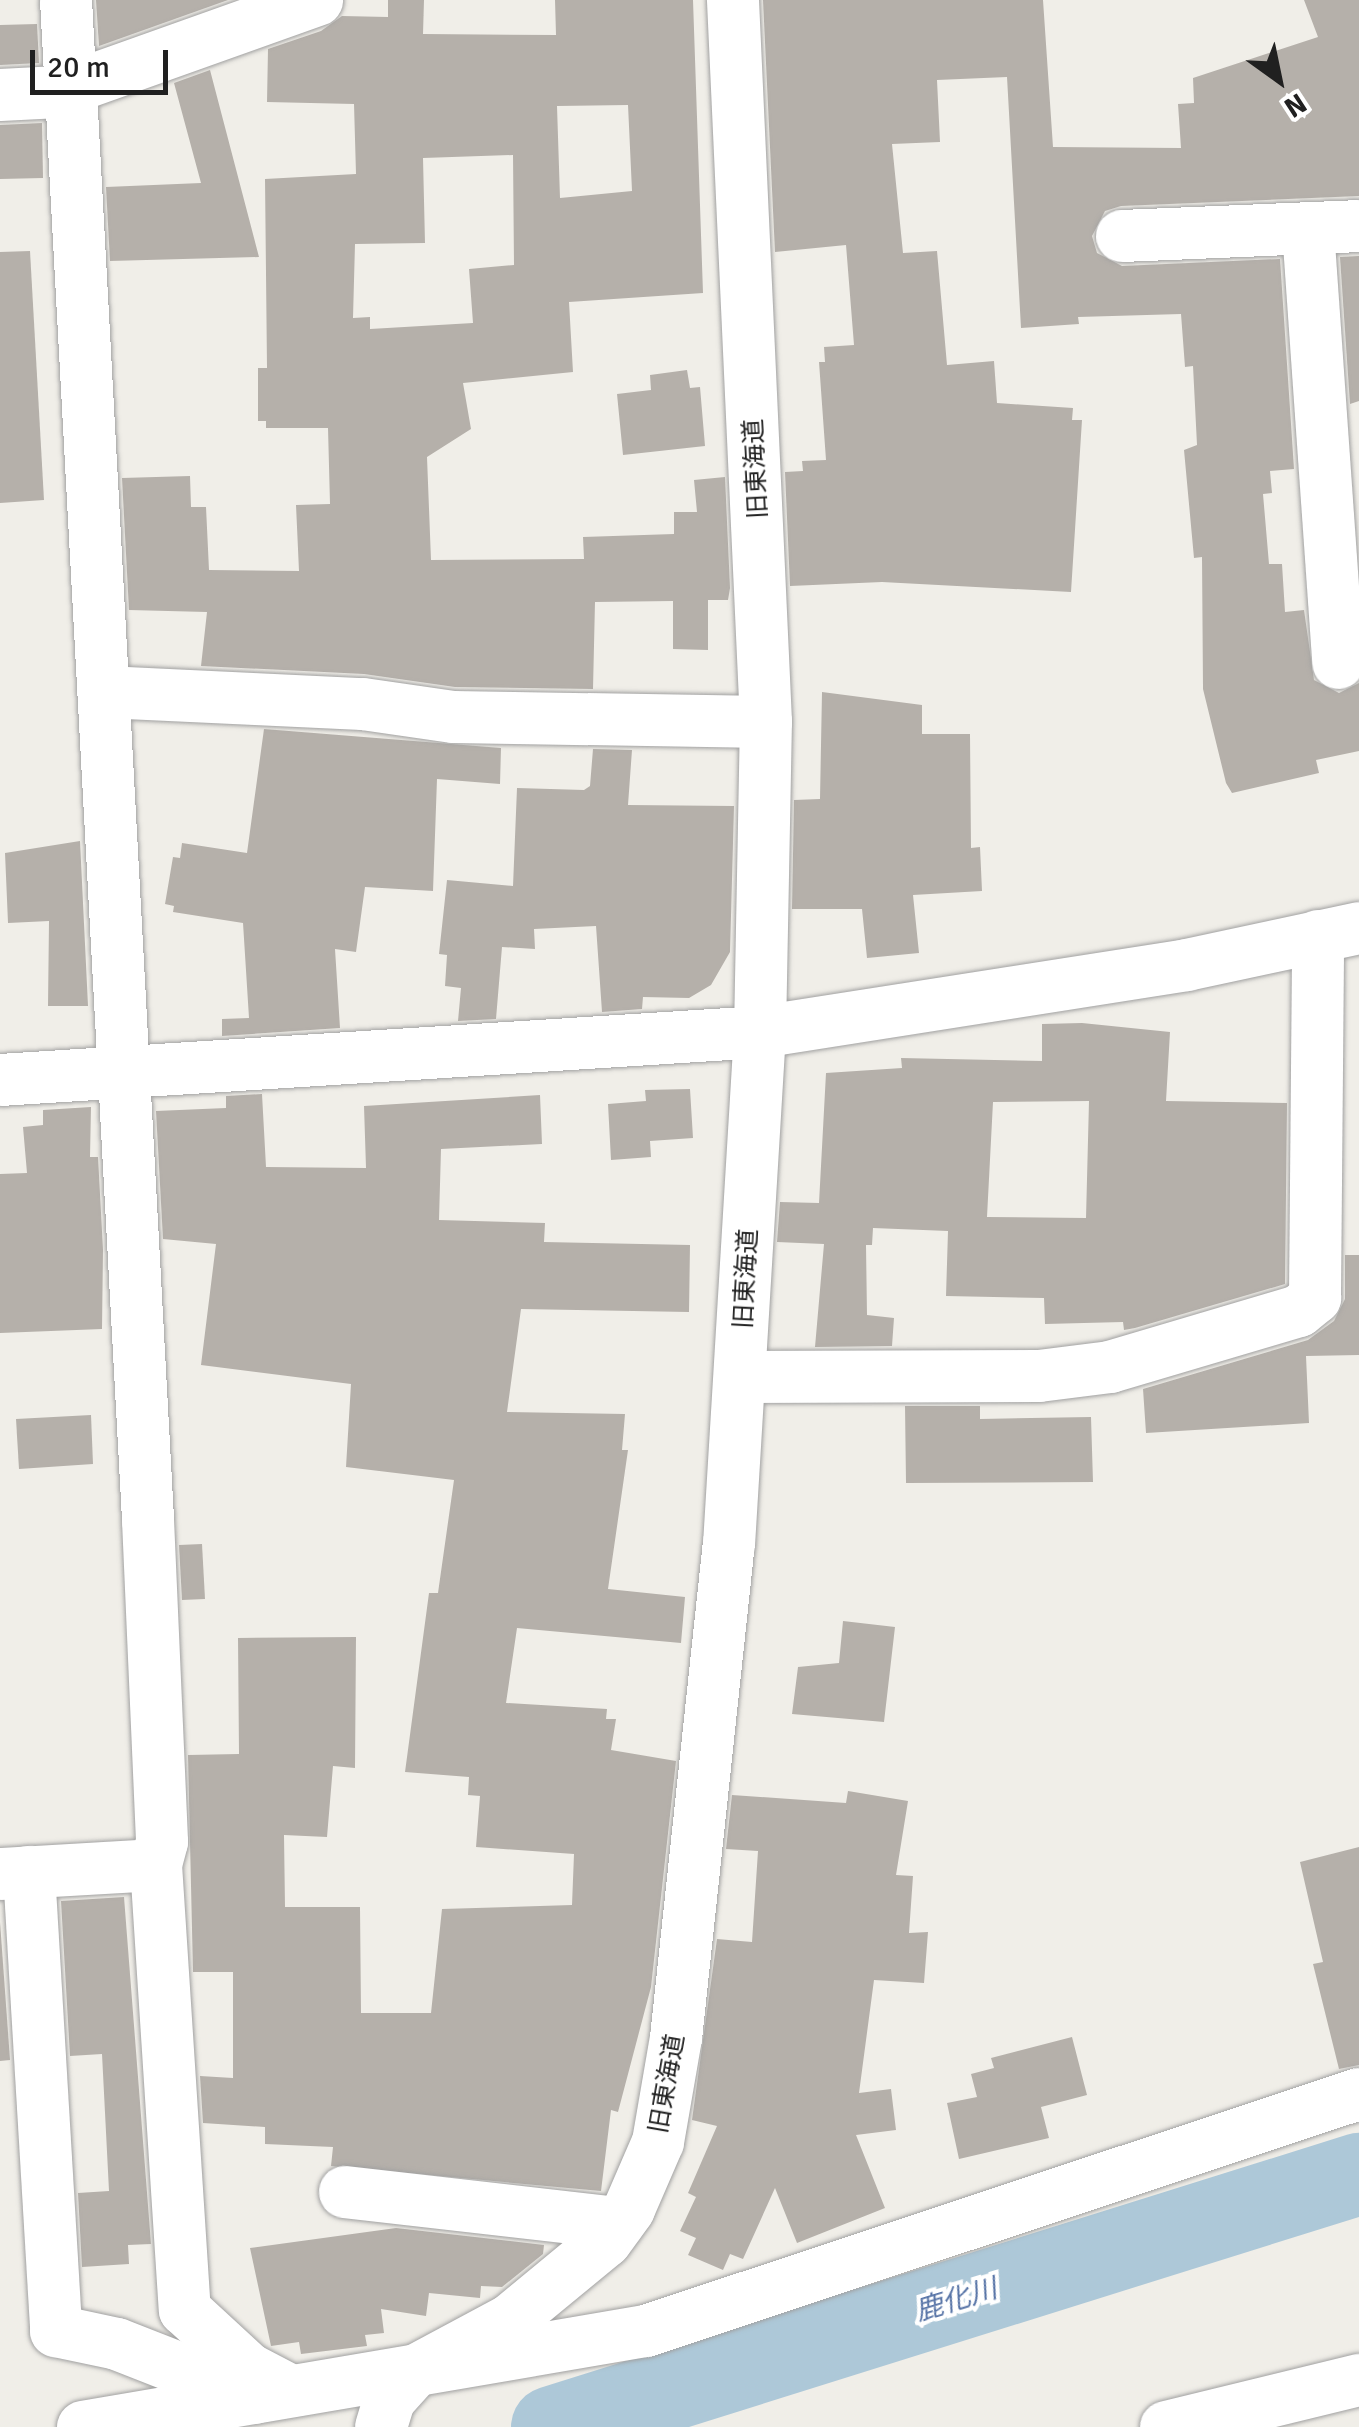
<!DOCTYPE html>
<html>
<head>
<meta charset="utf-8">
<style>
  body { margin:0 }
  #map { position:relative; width:1359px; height:2427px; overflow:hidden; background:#f0eee8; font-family:Signika,"Noto Sans JP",sans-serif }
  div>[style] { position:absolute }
  .river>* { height:82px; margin:-41px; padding:0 41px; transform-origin:41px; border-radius:41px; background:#adc8d8 }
  .building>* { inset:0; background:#b5b0aa }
  .roads { filter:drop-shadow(0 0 2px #a1a1a1) drop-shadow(0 0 2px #a1a1a1) }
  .minor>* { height:52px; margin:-26px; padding:0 26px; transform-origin:26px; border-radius:26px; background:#fff }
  span { translate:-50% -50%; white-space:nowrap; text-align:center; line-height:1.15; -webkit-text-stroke:8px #fff; paint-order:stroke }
  .street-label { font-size:25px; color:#202020 }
  .water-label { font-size:28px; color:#5673a6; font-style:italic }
  .north { position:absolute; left:1229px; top:30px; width:100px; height:100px; -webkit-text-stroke:8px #fff; paint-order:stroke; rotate:147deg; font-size:28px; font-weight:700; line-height:40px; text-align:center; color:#202020 }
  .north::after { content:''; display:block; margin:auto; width:35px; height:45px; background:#202020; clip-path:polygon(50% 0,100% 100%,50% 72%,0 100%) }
  .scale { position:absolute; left:30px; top:50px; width:138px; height:45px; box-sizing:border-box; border:5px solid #202020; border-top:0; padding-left:12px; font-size:30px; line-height:35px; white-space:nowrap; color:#202020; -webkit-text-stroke:8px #fff; paint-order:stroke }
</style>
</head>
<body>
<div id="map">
  <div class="river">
    <i style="left:552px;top:2427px;width:846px;rotate:-17.41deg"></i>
  </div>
  <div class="building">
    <i style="clip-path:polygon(96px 0,228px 0,99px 46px)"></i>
    <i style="clip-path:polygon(evenodd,388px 0,424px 0,423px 34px,556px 35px,555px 0,693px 0,703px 293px,569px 302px,573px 372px,463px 383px,471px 429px,427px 457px,431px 560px,584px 559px,583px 537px,674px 534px,674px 512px,697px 512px,694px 480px,725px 477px,730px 588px,728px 600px,708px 600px,708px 650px,673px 649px,673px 601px,595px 602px,593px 689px,455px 687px,364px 674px,201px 666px,207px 612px,129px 610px,122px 478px,190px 476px,191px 507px,206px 507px,209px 570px,299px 571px,296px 505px,330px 504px,328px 428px,266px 428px,266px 421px,258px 421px,258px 368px,267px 368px,265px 179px,356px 174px,354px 104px,267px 102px,268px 49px,321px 31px,342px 16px,388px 17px,388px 0,628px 105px,632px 191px,560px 198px,557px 106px,628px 105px,388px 0,513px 155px,514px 265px,469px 269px,473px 323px,370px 329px,370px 317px,353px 318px,355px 244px,425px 243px,423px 158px,513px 155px)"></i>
    <i style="clip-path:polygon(763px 0,1043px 0,1053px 147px,1181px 148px,1178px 104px,1194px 103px,1193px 78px,1318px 37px,1304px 0,1359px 0,1359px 196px,1121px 206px,1105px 211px,1092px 236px,1097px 253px,1122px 266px,1280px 259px,1294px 469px,1270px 471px,1272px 493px,1263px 494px,1269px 564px,1282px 564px,1285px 612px,1304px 610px,1314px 680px,1339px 693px,1359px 683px,1359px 751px,1316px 760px,1319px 773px,1232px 793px,1226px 783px,1203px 689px,1202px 557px,1194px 558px,1184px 450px,1197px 445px,1193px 366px,1185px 367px,1181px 314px,1078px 317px,1079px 324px,1021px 328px,1007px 77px,937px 80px,940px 142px,892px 144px,903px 253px,937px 251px,947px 365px,994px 361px,997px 403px,1073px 408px,1072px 420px,1082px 420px,1071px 592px,882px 582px,790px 586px,785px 472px,803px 471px,802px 461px,826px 460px,819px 362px,825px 362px,824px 347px,854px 345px,846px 245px,775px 252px)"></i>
    <i style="clip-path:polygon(37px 24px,39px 63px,0 65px,0 25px)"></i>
    <i style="clip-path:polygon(210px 70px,259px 257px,110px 261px,106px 187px,201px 183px,174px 83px)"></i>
    <i style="clip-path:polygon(42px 123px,43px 178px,0 179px,0 125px)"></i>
    <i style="clip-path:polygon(30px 251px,44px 500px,0 503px,0 252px)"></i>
    <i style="clip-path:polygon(1359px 256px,1359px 401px,1350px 404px,1340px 257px)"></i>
    <i style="clip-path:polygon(687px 370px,690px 388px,700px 387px,705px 446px,623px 455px,617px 394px,651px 390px,650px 375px)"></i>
    <i style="clip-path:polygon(822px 692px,922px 705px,922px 734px,970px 734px,971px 848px,980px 847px,982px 891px,913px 895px,919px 953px,867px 958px,862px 909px,792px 909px,794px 800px,820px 799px)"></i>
    <i style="clip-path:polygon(264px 729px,501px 748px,500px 784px,437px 779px,433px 891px,365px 887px,356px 952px,335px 949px,340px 1028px,222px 1036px,222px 1019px,249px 1018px,243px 923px,173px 912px,174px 906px,165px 904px,173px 857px,180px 858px,182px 843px,247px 853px)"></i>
    <i style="clip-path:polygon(593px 749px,632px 750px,628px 805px,734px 806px,730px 952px,711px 985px,689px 998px,643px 997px,642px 1009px,602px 1012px,596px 926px,534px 929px,535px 949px,502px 947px,496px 1019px,458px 1021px,461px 988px,445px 986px,447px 955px,439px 954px,447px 880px,513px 886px,517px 788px,584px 790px,590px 786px)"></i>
    <i style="clip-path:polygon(80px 841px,88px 1006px,48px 1006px,49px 921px,8px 923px,5px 853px)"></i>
    <i style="clip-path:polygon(evenodd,1082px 1023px,1170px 1032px,1166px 1101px,1287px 1103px,1285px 1284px,1135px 1328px,1124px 1330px,1123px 1322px,1045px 1324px,1044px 1298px,946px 1296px,948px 1231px,873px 1228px,872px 1245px,866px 1245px,867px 1315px,894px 1318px,892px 1346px,815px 1347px,824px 1244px,777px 1242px,780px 1202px,819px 1203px,826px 1073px,902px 1068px,901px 1058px,1042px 1061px,1042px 1024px,1082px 1023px,1089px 1101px,1086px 1218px,987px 1217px,993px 1102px,1089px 1101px)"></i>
    <i style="clip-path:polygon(690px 1089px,693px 1138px,650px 1141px,651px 1157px,611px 1160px,608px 1104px,646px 1101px,645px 1090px)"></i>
    <i style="clip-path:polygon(262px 1094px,266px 1167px,366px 1168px,364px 1106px,540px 1095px,542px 1144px,441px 1149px,439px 1220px,545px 1223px,544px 1242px,690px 1245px,689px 1312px,521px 1309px,507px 1412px,625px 1414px,622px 1450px,628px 1450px,608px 1589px,685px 1597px,681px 1643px,517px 1628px,506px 1703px,607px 1709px,606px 1719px,616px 1719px,611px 1750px,676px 1761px,651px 1987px,618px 2112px,611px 2110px,601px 2191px,331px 2166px,333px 2147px,265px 2144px,265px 2127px,203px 2123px,200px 2076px,233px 2078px,233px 1972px,193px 1972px,188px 1755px,239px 1754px,238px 1638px,356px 1637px,355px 1768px,333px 1766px,327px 1837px,284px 1835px,285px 1907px,360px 1907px,361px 2013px,431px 2013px,442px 1909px,572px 1905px,574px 1854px,476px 1847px,480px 1796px,468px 1795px,469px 1777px,405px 1772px,429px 1593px,438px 1593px,454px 1480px,346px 1467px,351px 1384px,201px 1365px,216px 1244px,163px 1239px,156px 1111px,226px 1108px,226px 1096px)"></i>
    <i style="clip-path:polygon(91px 1107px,90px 1157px,98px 1157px,103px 1250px,102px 1329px,0 1333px,0 1174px,27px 1173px,23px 1127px,43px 1125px,43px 1110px)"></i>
    <i style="clip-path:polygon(1345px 1255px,1359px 1255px,1359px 1355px,1306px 1356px,1309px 1423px,1146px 1433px,1143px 1389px,1308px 1340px,1334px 1321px,1345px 1299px)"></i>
    <i style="clip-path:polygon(905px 1406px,980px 1406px,980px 1419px,1091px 1417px,1093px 1482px,906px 1483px)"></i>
    <i style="clip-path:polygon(91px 1415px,93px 1464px,19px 1469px,16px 1419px)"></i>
    <i style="clip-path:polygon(202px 1544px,205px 1599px,182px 1600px,179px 1545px)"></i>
    <i style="clip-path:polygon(843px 1621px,895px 1627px,884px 1722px,792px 1714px,798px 1667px,839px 1663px)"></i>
    <i style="clip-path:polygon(848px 1791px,908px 1801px,896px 1875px,913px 1876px,909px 1933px,928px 1932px,924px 1983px,874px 1980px,859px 2093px,891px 2089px,896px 2130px,856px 2135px,885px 2208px,797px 2243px,775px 2188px,743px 2259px,730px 2254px,723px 2270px,688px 2255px,696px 2238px,680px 2231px,696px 2197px,688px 2193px,717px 2126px,692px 2120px,717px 1939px,752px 1942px,758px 1851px,726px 1849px,732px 1795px,846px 1803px)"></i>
    <i style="clip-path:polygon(1359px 1847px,1359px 2065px,1339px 2069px,1313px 1964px,1323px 1962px,1300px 1862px)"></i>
    <i style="clip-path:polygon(124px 1897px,151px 2244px,128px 2245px,129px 2264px,82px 2267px,78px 2193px,109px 2191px,102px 2054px,70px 2056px,61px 1901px)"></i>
    <i style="clip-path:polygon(0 1922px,10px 2060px,0 2061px)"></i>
    <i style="clip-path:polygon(1072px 2037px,1087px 2095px,1041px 2107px,1049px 2138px,959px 2159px,947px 2103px,977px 2097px,971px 2074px,994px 2068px,991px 2058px)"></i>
    <i style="clip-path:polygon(396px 2228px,544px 2245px,543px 2254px,502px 2287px,481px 2286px,480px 2298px,429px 2293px,426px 2316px,381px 2309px,384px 2333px,365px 2335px,367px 2346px,301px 2354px,299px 2342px,271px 2346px,250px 2248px)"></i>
  </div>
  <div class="roads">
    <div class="minor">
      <i style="left:66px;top:0;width:1522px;rotate:86.91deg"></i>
      <i style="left:148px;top:1520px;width:322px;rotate:87.5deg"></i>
      <i style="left:162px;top:1842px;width:24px;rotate:105deg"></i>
      <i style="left:156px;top:1865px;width:446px;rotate:86.3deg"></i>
      <i style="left:185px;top:2310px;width:87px;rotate:42.7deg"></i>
      <i style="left:249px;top:2369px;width:47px;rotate:27.6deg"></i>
      <i style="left:0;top:95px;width:59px;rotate:-2.9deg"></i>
      <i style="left:59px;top:92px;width:274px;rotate:-19.6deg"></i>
      <i style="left:1308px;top:229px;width:435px;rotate:86deg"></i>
      <i style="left:1122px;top:236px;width:237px;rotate:-2.4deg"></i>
      <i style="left:105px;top:692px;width:258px;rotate:2.7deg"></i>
      <i style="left:363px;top:704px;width:91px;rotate:8.2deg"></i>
      <i style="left:453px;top:717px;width:313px;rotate:0.9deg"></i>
      <i style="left:0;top:1080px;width:762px;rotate:-3.61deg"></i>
      <i style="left:760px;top:1032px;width:432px;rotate:-8.9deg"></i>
      <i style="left:1187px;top:965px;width:176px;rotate:-12.1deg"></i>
      <i style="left:740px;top:1377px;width:299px;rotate:-0.2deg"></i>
      <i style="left:1039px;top:1376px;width:72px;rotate:-7.2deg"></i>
      <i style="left:1110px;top:1367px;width:197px;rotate:-16.5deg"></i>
      <i style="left:1299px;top:1311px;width:21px;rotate:-39deg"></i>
      <i style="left:1315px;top:1298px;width:362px;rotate:-89.5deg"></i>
      <i style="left:29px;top:1872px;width:460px;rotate:86.6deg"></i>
      <i style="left:56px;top:2331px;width:62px;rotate:12deg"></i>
      <i style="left:117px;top:2344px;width:148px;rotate:21.4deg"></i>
      <i style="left:0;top:1874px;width:156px;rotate:-3.3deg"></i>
      <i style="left:345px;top:2192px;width:275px;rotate:6.5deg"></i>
      <i style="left:83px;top:2427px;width:571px;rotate:-9.68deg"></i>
      <i style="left:646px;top:2331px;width:751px;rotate:-18.39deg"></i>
      <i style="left:381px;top:2427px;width:28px;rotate:-73deg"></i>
      <i style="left:389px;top:2400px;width:39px;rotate:-48deg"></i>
      <i style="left:415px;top:2371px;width:108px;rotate:-28.2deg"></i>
      <i style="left:510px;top:2320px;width:124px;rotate:-39.5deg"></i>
      <i style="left:606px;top:2241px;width:39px;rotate:-54deg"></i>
      <i style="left:629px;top:2209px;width:73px;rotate:-66.6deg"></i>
      <i style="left:658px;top:2142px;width:106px;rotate:-80.2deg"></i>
      <i style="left:676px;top:2038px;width:496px;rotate:-83.9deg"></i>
      <i style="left:729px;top:1545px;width:514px;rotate:-86.54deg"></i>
      <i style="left:760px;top:1032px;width:310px;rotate:-88.9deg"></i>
      <i style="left:766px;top:722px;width:723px;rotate:-92.62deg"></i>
      <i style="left:1166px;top:2427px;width:199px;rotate:-13.7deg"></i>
    </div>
  </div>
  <div class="street-label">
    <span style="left:756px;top:469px;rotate:-93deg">旧東海道</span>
    <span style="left:746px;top:1279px;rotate:-87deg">旧東海道</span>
    <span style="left:667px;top:2084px;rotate:-80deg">旧東海道</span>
  </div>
  <div class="water-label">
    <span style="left:956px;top:2300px;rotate:-17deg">鹿化川</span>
  </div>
  <div class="north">N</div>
  <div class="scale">20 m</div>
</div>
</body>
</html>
